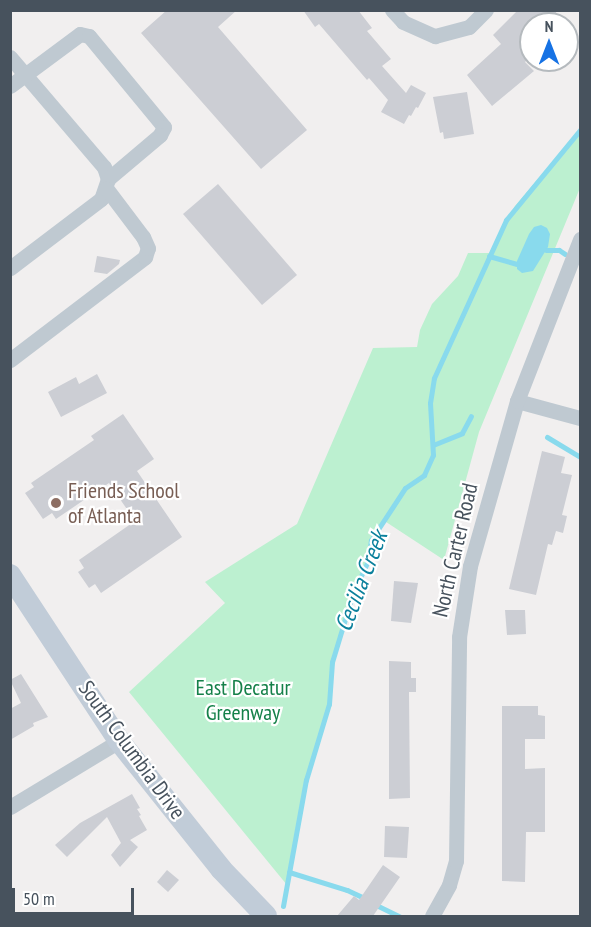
<!DOCTYPE html>
<html>
<head>
<meta charset="utf-8">
<style>
  body { margin:0 }
  #map { position:relative; width:591px; height:927px; overflow:hidden; background:#f1efef; font-family:"PT Sans Narrow",sans-serif }
  div>[style] { position:absolute }
  .green>* { inset:0; background:#bcf0d0 }
  .water>* { inset:0; background:#89daed }
  .stream>* { height:5px; margin:-2.5px; padding:0 2.5px; transform-origin:2.5px; border-radius:2.5px; background:#89daed }
  .building>* { inset:0; background:#ccced4 }
  .street>* { height:15px; margin:-7.5px; padding:0 7.5px; transform-origin:7.5px; border-radius:7.5px; background:#bfc9d1 }
  .secondary>* { height:22px; margin:-11px; padding:0 11px; transform-origin:11px; border-radius:11px; background:#c1ccd8 }
  .dots>* { width:16px; height:16px; translate:-50% -50%; box-sizing:border-box; border:3px solid #fff; border-radius:50% }
  span { translate:-50% -50%; white-space:nowrap; text-align:center; line-height:1.15; -webkit-text-stroke:4.5px #fff; paint-order:stroke }
  .education-label { font-size:22px; color:#785e54 }
  .left { translate:0 -50%; text-align:left }
  .street-label { font-size:22px; color:#47525d }
  .park-label { font-size:22px; color:#158049 }
  .water-label { font-size:24px; color:#0b809c; font-style:italic }
  .frame { position:absolute; inset:0; border:12px solid #47525d; pointer-events:none }
  .north { position:absolute; left:519px; top:12px; width:60px; height:60px; box-sizing:border-box; background:#fff; border:2px solid #b5babe; border-radius:50%; rotate:0deg; font-size:16px; font-weight:700; line-height:24px; text-align:center; color:#47525d }
  .north::after { content:''; display:block; margin:auto; width:21px; height:27px; background:#1672e4; clip-path:polygon(50% 0,100% 100%,50% 72%,0 100%) }
  .scale { position:absolute; left:12px; top:888px; width:122px; height:27px; box-sizing:border-box; border:3px solid #47525d; border-top:0; padding-left:8px; font-size:18px; line-height:21px; white-space:nowrap; color:#47525d; -webkit-text-stroke:4px #fff; paint-order:stroke }
</style>
</head>
<body>
<div id="map">
  <div class="green">
    <i style="clip-path:polygon(580px 130px,580px 188px,479px 432px,444px 560px,383px 520px,371px 540px,368px 561px,353px 593px,332px 662px,329px 704px,306px 780px,287px 885px,129px 692px,225px 603px,205px 582px,297px 524px,373px 348px,417px 347px,420px 330px,432px 304px,458px 276px,468px 253px,491px 253px,515px 206px)"></i>
  </div>
  <div class="water">
    <i style="clip-path:polygon(541px 225px,547px 228px,550px 234px,548px 247px,533px 271px,522px 273px,517px 269px,517px 261px,529px 234px,534px 227px)"></i>
  </div>
  <div class="stream">
    <i style="left:546px;top:250px;width:13px"></i>
    <i style="left:559px;top:250px;width:7px;rotate:34deg"></i>
    <i style="left:489px;top:256px;width:29px;rotate:16deg"></i>
    <i style="left:547px;top:437px;width:39px;rotate:31deg"></i>
    <i style="left:433px;top:445px;width:31px;rotate:-22deg"></i>
    <i style="left:462px;top:433px;width:19px;rotate:-62deg"></i>
    <i style="left:289px;top:872px;width:61px;rotate:17.2deg"></i>
    <i style="left:347px;top:890px;width:21px;rotate:25deg"></i>
    <i style="left:374px;top:904px;width:28px;rotate:26deg"></i>
    <i style="left:283px;top:906px;width:128px;rotate:-79.7deg"></i>
    <i style="left:306px;top:780px;width:79px;rotate:-73.2deg"></i>
    <i style="left:329px;top:704px;width:42px;rotate:-85.9deg"></i>
    <i style="left:332px;top:662px;width:72px;rotate:-73.1deg"></i>
    <i style="left:353px;top:593px;width:35px;rotate:-65deg"></i>
    <i style="left:368px;top:561px;width:21px;rotate:-82deg"></i>
    <i style="left:371px;top:540px;width:62px;rotate:-56.8deg"></i>
    <i style="left:405px;top:488px;width:23px;rotate:-34deg"></i>
    <i style="left:424px;top:475px;width:22px;rotate:-66deg"></i>
    <i style="left:433px;top:455px;width:52px;rotate:-93.3deg"></i>
    <i style="left:430px;top:403px;width:25px;rotate:-81deg"></i>
    <i style="left:434px;top:378px;width:174px;rotate:-65.5deg"></i>
    <i style="left:506px;top:220px;width:117px;rotate:-50.6deg"></i>
  </div>
  <div class="building">
    <i style="clip-path:polygon(167px 10px,237px 10px,218px 27px,307px 130px,261px 169px,141px 33px)"></i>
    <i style="clip-path:polygon(303px 10px,358px 10px,372px 28px,367px 31px,391px 59px,382px 66px,406px 93px,411px 85px,426px 93px,418px 108px,416px 107px,411px 116px,409px 115px,404px 124px,381px 112px,388px 100px,369px 78px,367px 80px,319px 24px,315px 27px)"></i>
    <i style="clip-path:polygon(518px 10px,557px 10px,552px 24px,531px 24px,531px 56px,525px 62px,534px 71px,492px 106px,467px 75px,501px 44px,493px 35px)"></i>
    <i style="clip-path:polygon(467px 92px,474px 134px,444px 139px,443px 132px,440px 133px,433px 97px)"></i>
    <i style="clip-path:polygon(218px 184px,297px 275px,262px 305px,183px 214px)"></i>
    <i style="clip-path:polygon(97px 256px,120px 260px,119px 264px,107px 274px,94px 272px)"></i>
    <i style="clip-path:polygon(97px 374px,107px 393px,61px 417px,48px 392px,76px 377px,79px 384px)"></i>
    <i style="clip-path:polygon(123px 414px,154px 459px,137px 471px,182px 537px,101px 593px,95px 584px,89px 588px,78px 572px,84px 568px,79px 560px,135px 521px,109px 483px,56px 519px,52px 513px,43px 519px,25px 493px,34px 487px,31px 483px,94px 440px,91px 436px)"></i>
    <i style="clip-path:polygon(542px 451px,565px 457px,561px 473px,572px 475px,562px 515px,567px 516px,563px 533px,556px 531px,552px 545px,548px 544px,536px 595px,509px 589px)"></i>
    <i style="clip-path:polygon(394px 581px,418px 583px,411px 623px,391px 621px)"></i>
    <i style="clip-path:polygon(505px 610px,525px 610px,526px 634px,507px 635px)"></i>
    <i style="clip-path:polygon(389px 661px,411px 662px,411px 678px,416px 678px,416px 692px,409px 692px,410px 798px,389px 799px)"></i>
    <i style="clip-path:polygon(21px 674px,48px 717px,33px 723px,34px 726px,10px 740px,10px 709px,21px 703px,10px 680px)"></i>
    <i style="clip-path:polygon(502px 706px,538px 706px,538px 715px,545px 716px,545px 739px,525px 739px,525px 769px,545px 768px,545px 832px,526px 832px,525px 882px,502px 881px)"></i>
    <i style="clip-path:polygon(132px 794px,140px 808px,137px 809px,141px 815px,139px 816px,147px 830px,130px 840px,138px 847px,120px 867px,111px 855px,121px 843px,107px 817px,67px 857px,55px 845px,80px 823px)"></i>
    <i style="clip-path:polygon(385px 826px,409px 827px,407px 858px,384px 857px)"></i>
    <i style="clip-path:polygon(383px 865px,400px 877px,373px 916px,337px 916px,354px 896px,359px 900px)"></i>
    <i style="clip-path:polygon(167px 870px,179px 880px,168px 892px,157px 882px)"></i>
  </div>
  <div class="street">
    <i style="left:392px;top:10px;width:16px;rotate:47deg"></i>
    <i style="left:403px;top:22px;width:35px;rotate:24deg"></i>
    <i style="left:435px;top:36px;width:35px;rotate:-15deg"></i>
    <i style="left:469px;top:27px;width:24px;rotate:-45deg"></i>
    <i style="left:10px;top:57px;width:145px;rotate:49.5deg"></i>
    <i style="left:104px;top:167px;width:13px;rotate:72deg"></i>
    <i style="left:108px;top:179px;width:21px;rotate:109deg"></i>
    <i style="left:101px;top:199px;width:114px;rotate:142.8deg"></i>
    <i style="left:10px;top:86px;width:87px;rotate:-36.6deg"></i>
    <i style="left:80px;top:34px;width:9px;rotate:13deg"></i>
    <i style="left:89px;top:36px;width:118px;rotate:50.5deg"></i>
    <i style="left:164px;top:127px;width:9px;rotate:117deg"></i>
    <i style="left:160px;top:135px;width:68px;rotate:139.8deg"></i>
    <i style="left:10px;top:360px;width:170px;rotate:-37.3deg"></i>
    <i style="left:145px;top:257px;width:9px;rotate:-72deg"></i>
    <i style="left:148px;top:248px;width:12px;rotate:-114deg"></i>
    <i style="left:143px;top:237px;width:61px;rotate:-127.1deg"></i>
    <i style="left:517px;top:401px;width:65px;rotate:15.1deg"></i>
    <i style="left:10px;top:807px;width:127px;rotate:-31.2deg"></i>
    <i style="left:432px;top:916px;width:35px;rotate:-61deg"></i>
    <i style="left:449px;top:885px;width:25px;rotate:-74deg"></i>
    <i style="left:456px;top:861px;width:224px;rotate:-89.2deg"></i>
    <i style="left:459px;top:637px;width:72px;rotate:-81.2deg"></i>
    <i style="left:470px;top:566px;width:172px;rotate:-74.1deg"></i>
    <i style="left:517px;top:401px;width:174px;rotate:-68.7deg"></i>
  </div>
  <div class="secondary">
    <i style="left:10px;top:575px;width:199px;rotate:56.7deg"></i>
    <i style="left:119px;top:741px;width:164px;rotate:51.4deg"></i>
    <i style="left:221px;top:869px;width:65px;rotate:46.2deg"></i>
  </div>
  <div class="dots">
    <i style="left:56px;top:503px;background:#8d6e63"></i>
  </div>
  <div class="education-label">
    <span class="left" style="left:68px;top:503px">Friends School<br>of Atlanta</span>
  </div>
  <div class="street-label">
    <span style="left:455px;top:550px;rotate:-77deg">North Carter Road</span>
    <span style="left:132px;top:750px;rotate:54deg">South Columbia Drive</span>
  </div>
  <div class="park-label">
    <span style="left:243px;top:700px">East Decatur<br>Greenway</span>
  </div>
  <div class="water-label">
    <span style="left:361px;top:581px;rotate:-69deg">Cecilia Creek</span>
  </div>
  <div class="frame"></div>
  <div class="north">N</div>
  <div class="scale">50 m</div>
</div>
</body>
</html>
